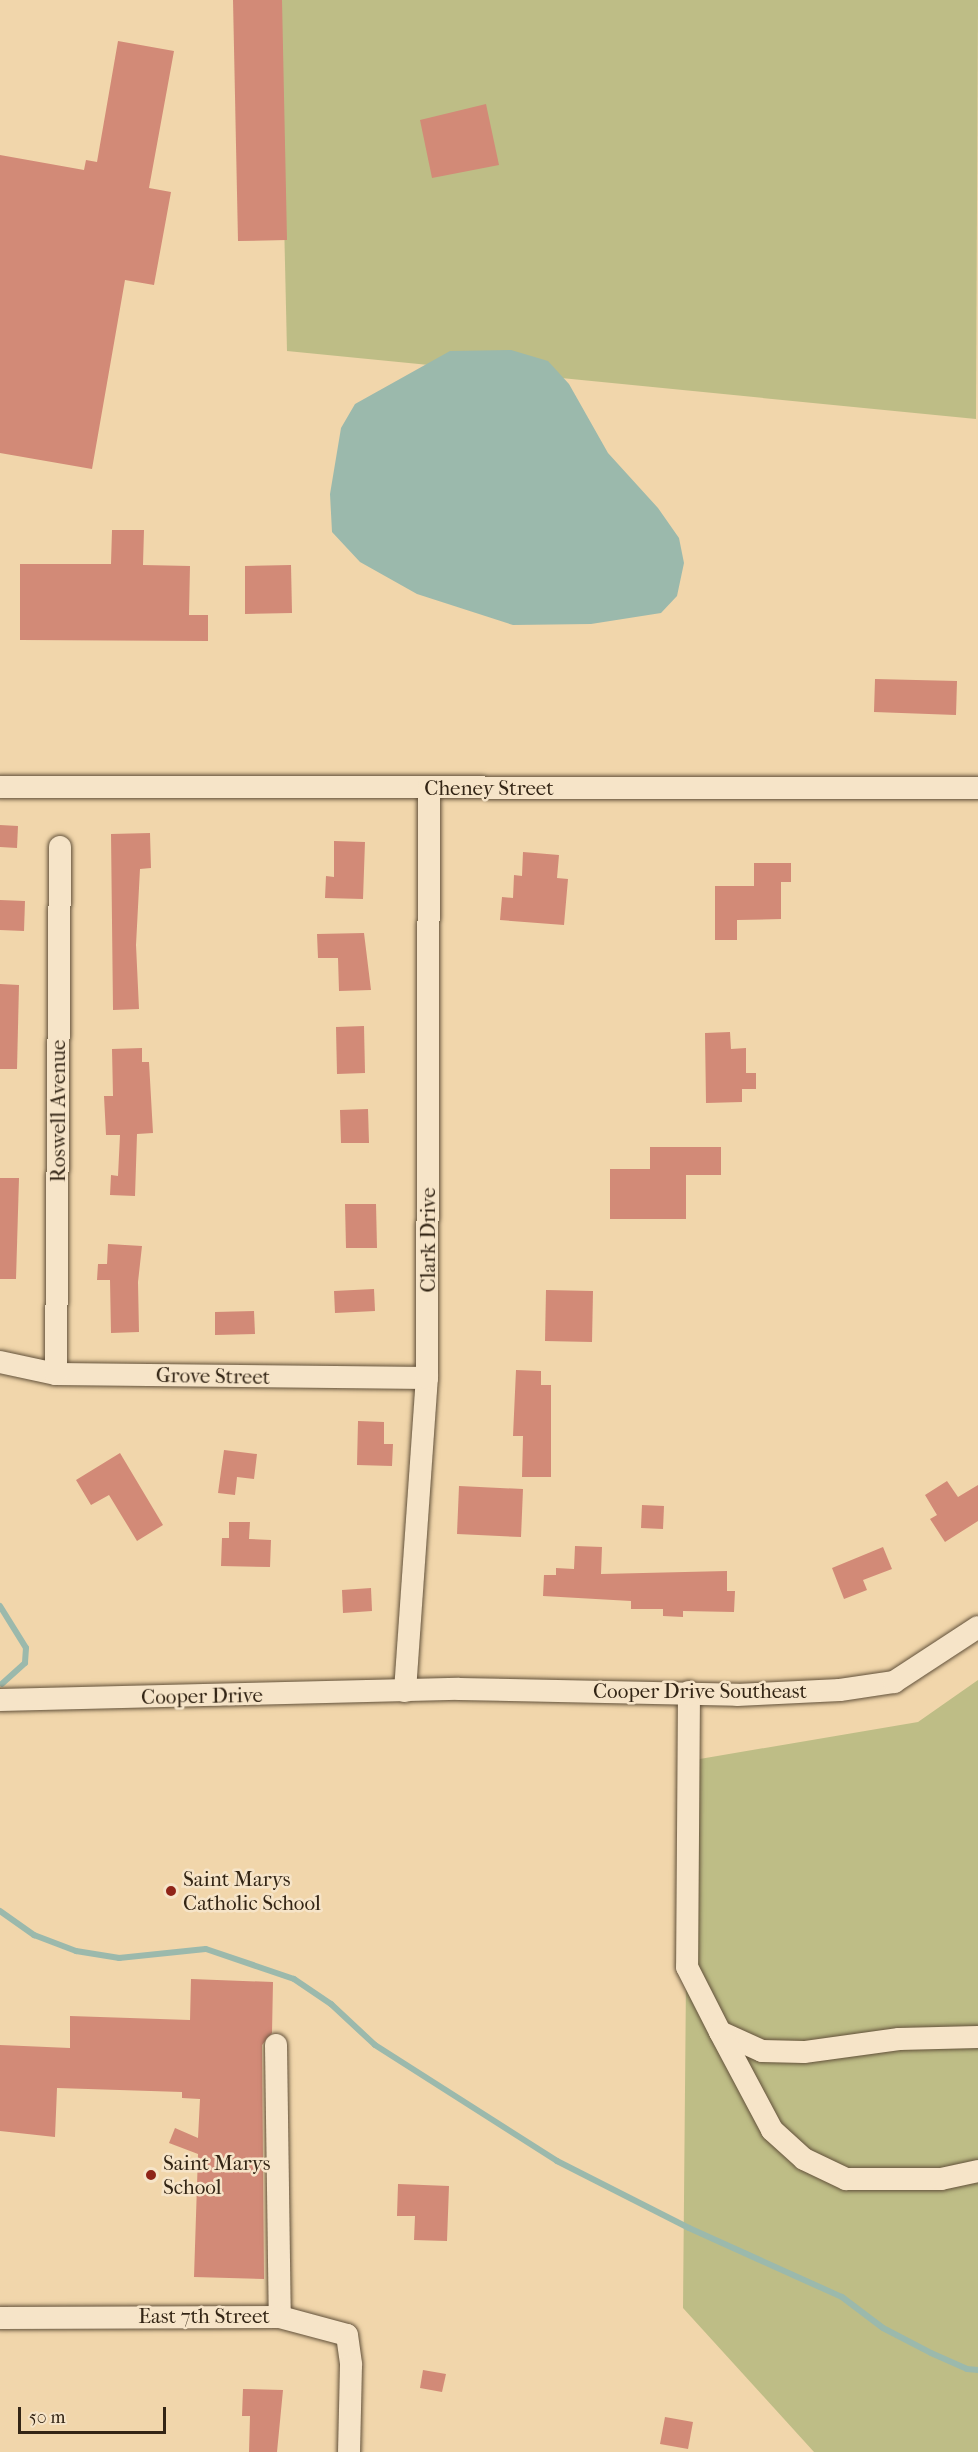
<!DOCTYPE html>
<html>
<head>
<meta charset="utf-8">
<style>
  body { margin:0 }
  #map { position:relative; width:978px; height:2452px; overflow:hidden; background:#f1d6ab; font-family:"IM FELL French Canon",serif }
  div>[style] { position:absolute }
  .green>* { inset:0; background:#bebd86 }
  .water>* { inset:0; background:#9bb9ac }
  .stream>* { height:6px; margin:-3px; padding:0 3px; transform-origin:3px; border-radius:3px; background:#9bb9ac }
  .building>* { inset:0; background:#d28a77 }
  .roads { filter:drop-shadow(0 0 2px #62513a) drop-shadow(0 0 2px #62513a) }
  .street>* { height:22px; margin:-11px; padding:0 11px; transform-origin:11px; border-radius:11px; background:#f6e4c8 }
  .dots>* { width:16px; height:16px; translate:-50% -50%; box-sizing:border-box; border:3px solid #f6e4c8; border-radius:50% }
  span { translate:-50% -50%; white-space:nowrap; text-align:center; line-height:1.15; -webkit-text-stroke:5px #f6e4c8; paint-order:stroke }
  .street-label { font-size:21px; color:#332515 }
  .poi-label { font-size:21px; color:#332515 }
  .left { translate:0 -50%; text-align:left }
  .scale { position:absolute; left:18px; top:2407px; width:148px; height:27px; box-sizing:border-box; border:3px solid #332515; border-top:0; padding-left:8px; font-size:18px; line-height:21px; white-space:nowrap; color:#332515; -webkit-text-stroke:4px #f6e4c8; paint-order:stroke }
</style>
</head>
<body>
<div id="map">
  <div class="green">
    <i style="clip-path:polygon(279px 0,978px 0,976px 419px,287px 351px)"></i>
    <i style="clip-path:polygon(978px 1680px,978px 2452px,814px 2452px,683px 2308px,688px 1761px,918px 1722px)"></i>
  </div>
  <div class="water">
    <i style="clip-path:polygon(511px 350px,548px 361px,569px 384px,608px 453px,658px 508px,679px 538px,684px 563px,677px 596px,661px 613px,591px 624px,513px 625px,417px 594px,360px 562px,332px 532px,330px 494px,341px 428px,355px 404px,450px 351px)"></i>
  </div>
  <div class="stream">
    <i style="left:0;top:1606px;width:49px;rotate:58.2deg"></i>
    <i style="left:26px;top:1648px;width:15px;rotate:94deg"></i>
    <i style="left:25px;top:1663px;width:31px;rotate:138deg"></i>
    <i style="left:0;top:1911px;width:42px;rotate:35.2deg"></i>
    <i style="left:34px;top:1935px;width:45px;rotate:20.9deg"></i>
    <i style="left:76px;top:1951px;width:44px;rotate:9.2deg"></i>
    <i style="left:119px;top:1958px;width:87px;rotate:-5.9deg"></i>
    <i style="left:206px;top:1949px;width:93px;rotate:18.8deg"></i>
    <i style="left:294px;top:1979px;width:45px;rotate:34deg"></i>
    <i style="left:331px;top:2004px;width:60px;rotate:43deg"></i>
    <i style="left:375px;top:2045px;width:216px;rotate:32.5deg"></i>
    <i style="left:557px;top:2161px;width:148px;rotate:26.9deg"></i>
    <i style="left:689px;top:2228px;width:168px;rotate:24.3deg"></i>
    <i style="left:842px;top:2297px;width:51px;rotate:37.1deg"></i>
    <i style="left:883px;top:2328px;width:54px;rotate:27.5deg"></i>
    <i style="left:931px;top:2353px;width:39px;rotate:24deg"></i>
    <i style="left:967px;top:2369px;width:11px;rotate:5deg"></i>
  </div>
  <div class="building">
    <i style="clip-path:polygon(233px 0,282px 0,287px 240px,238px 241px)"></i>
    <i style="clip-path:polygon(118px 41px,174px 51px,149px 188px,171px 192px,154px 285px,125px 280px,92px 469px,0 453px,0 155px,84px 170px,86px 160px,97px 162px)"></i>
    <i style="clip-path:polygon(486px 104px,499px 165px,432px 178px,420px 120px)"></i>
    <i style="clip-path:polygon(112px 530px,144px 530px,143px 565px,190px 566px,189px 615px,208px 615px,208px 641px,20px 640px,20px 564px,111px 564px)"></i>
    <i style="clip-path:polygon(291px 565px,292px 613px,245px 614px,245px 566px)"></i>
    <i style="clip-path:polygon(875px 679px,957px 681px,956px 715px,874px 712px)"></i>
    <i style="clip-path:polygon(0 825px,18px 826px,17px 848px,0 847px)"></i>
    <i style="clip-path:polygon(150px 833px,151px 868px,140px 869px,136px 945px,139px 1009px,113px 1010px,111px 834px)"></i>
    <i style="clip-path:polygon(334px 841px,365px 842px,363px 899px,325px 898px,326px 876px,334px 877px)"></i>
    <i style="clip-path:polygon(523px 852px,559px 855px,557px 878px,568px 879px,564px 925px,500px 920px,502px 897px,513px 898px,514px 875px,522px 876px)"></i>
    <i style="clip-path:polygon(754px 863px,791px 863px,791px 882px,781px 882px,781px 919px,737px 920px,737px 940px,715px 940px,715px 886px,754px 886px)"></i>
    <i style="clip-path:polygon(0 900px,25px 901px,24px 931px,0 930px)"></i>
    <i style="clip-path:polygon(364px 933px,371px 990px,339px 991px,338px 958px,318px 958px,317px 934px)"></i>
    <i style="clip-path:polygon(0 984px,19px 985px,17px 1069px,0 1069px)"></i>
    <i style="clip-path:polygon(364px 1026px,365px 1073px,337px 1074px,336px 1027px)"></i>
    <i style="clip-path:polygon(730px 1032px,731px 1049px,746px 1048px,746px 1073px,756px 1073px,756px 1089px,742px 1089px,742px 1102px,706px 1103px,705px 1033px)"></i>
    <i style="clip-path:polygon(142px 1048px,142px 1062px,149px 1062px,153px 1133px,137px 1134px,135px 1196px,110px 1195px,111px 1175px,118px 1176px,120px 1135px,106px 1135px,104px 1096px,113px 1096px,112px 1049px)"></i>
    <i style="clip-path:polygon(368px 1109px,369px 1143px,341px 1143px,340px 1110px)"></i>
    <i style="clip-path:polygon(650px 1147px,721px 1147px,721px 1175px,686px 1175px,686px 1219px,610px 1219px,610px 1169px,650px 1169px)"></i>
    <i style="clip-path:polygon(0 1178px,19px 1178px,16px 1279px,0 1279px)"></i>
    <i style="clip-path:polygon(345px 1204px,376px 1204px,377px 1248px,346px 1248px)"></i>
    <i style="clip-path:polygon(108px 1244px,142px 1246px,138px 1282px,139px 1332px,111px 1333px,110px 1280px,97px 1280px,98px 1264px,107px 1264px)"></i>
    <i style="clip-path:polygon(374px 1289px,375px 1311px,335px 1313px,334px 1291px)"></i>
    <i style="clip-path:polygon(546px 1290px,593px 1291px,592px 1342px,545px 1341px)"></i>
    <i style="clip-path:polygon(254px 1311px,255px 1334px,215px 1335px,215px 1312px)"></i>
    <i style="clip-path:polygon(516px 1370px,541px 1371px,541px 1385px,551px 1385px,551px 1477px,522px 1477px,523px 1436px,513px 1436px)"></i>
    <i style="clip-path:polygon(358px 1421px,384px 1422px,384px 1444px,393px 1444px,392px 1466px,357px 1465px)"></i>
    <i style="clip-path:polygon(224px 1450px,257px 1454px,254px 1479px,237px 1477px,235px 1495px,218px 1493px)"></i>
    <i style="clip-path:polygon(120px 1453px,163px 1525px,137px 1541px,109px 1495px,91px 1505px,76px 1480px)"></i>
    <i style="clip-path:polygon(947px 1481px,958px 1497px,978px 1485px,978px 1521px,945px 1542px,930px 1519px,937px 1515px,925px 1495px)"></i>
    <i style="clip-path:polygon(459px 1486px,523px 1489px,521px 1537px,457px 1534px)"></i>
    <i style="clip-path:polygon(642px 1505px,664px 1506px,663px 1529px,641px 1528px)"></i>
    <i style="clip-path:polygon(229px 1522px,250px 1522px,249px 1539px,271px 1540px,270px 1567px,221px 1566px,222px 1538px,229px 1538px)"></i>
    <i style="clip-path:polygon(575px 1546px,602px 1547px,601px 1574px,727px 1571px,727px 1591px,735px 1591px,734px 1612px,683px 1611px,683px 1617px,663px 1616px,663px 1609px,631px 1609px,631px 1601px,543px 1596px,544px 1575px,556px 1575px,556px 1568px,574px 1569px)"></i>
    <i style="clip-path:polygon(883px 1547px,892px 1569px,863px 1580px,867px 1590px,844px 1599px,832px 1568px)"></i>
    <i style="clip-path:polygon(371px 1588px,372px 1611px,343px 1613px,342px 1590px)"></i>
    <i style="clip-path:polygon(191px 1979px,273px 1982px,272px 2033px,262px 2045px,264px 2279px,194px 2277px,198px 2154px,169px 2143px,175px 2128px,198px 2138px,200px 2099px,182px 2098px,182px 2092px,57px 2088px,55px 2137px,0 2131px,0 2045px,70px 2048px,70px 2016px,190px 2020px)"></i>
    <i style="clip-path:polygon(398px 2184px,449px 2186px,447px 2241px,414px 2240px,415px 2216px,397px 2216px)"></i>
    <i style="clip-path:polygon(423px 2370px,446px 2374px,442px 2392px,420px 2388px)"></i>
    <i style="clip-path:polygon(243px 2389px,283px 2390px,277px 2452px,249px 2452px,250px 2416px,242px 2416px)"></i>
    <i style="clip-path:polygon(665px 2417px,693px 2422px,688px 2449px,660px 2444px)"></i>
  </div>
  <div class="roads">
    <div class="street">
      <i style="left:0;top:787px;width:978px;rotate:0.06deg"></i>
      <i style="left:0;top:1362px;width:57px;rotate:12.1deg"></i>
      <i style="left:56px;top:1374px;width:371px;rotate:0.6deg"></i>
      <i style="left:56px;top:1374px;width:527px;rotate:-89.57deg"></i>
      <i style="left:405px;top:1691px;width:314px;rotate:-86deg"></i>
      <i style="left:427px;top:1378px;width:590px;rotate:-89.81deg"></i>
      <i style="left:689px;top:1692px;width:275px;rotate:90.4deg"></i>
      <i style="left:687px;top:1967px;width:73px;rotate:63.1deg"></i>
      <i style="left:0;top:1700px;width:459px;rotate:-1.4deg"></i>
      <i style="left:459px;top:1689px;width:278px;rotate:1.2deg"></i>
      <i style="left:737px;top:1695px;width:103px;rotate:-2.8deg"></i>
      <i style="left:840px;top:1690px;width:55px;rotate:-8.4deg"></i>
      <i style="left:894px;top:1682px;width:100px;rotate:-33.2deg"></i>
      <i style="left:978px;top:2037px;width:79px;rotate:178.5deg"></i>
      <i style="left:899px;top:2039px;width:96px;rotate:172.2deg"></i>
      <i style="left:804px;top:2052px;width:42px;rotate:-178.6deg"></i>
      <i style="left:762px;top:2051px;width:46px;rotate:-155.7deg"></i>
      <i style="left:720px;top:2032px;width:111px;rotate:62deg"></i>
      <i style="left:772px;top:2130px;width:43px;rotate:42.2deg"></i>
      <i style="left:804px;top:2159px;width:47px;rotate:25.5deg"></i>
      <i style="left:846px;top:2179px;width:95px"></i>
      <i style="left:941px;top:2179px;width:38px;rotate:-12deg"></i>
      <i style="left:276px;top:2045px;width:272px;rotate:89.2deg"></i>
      <i style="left:0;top:2318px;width:280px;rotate:-0.2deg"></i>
      <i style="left:280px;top:2317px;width:69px;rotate:15deg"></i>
      <i style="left:347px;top:2335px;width:30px;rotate:82deg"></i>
      <i style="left:351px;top:2365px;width:87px;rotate:91.3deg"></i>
    </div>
  </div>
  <div class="dots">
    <i style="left:171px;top:1891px;background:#8f2418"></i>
    <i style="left:151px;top:2175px;background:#8f2418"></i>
  </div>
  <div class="street-label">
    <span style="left:489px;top:788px">Cheney Street</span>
    <span style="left:58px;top:1111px;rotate:-90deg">Roswell Avenue</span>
    <span style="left:428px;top:1240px;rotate:-90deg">Clark Drive</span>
    <span style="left:213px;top:1376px;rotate:1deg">Grove Street</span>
    <span style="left:700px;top:1691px">Cooper Drive Southeast</span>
    <span style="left:202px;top:1696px;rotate:-1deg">Cooper Drive</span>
    <span style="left:204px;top:2316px">East 7th Street</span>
  </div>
  <div class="poi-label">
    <span class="left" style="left:183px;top:1891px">Saint Marys<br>Catholic School</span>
    <span class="left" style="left:163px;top:2175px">Saint Marys<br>School</span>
  </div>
  <div class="scale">50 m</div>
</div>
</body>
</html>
